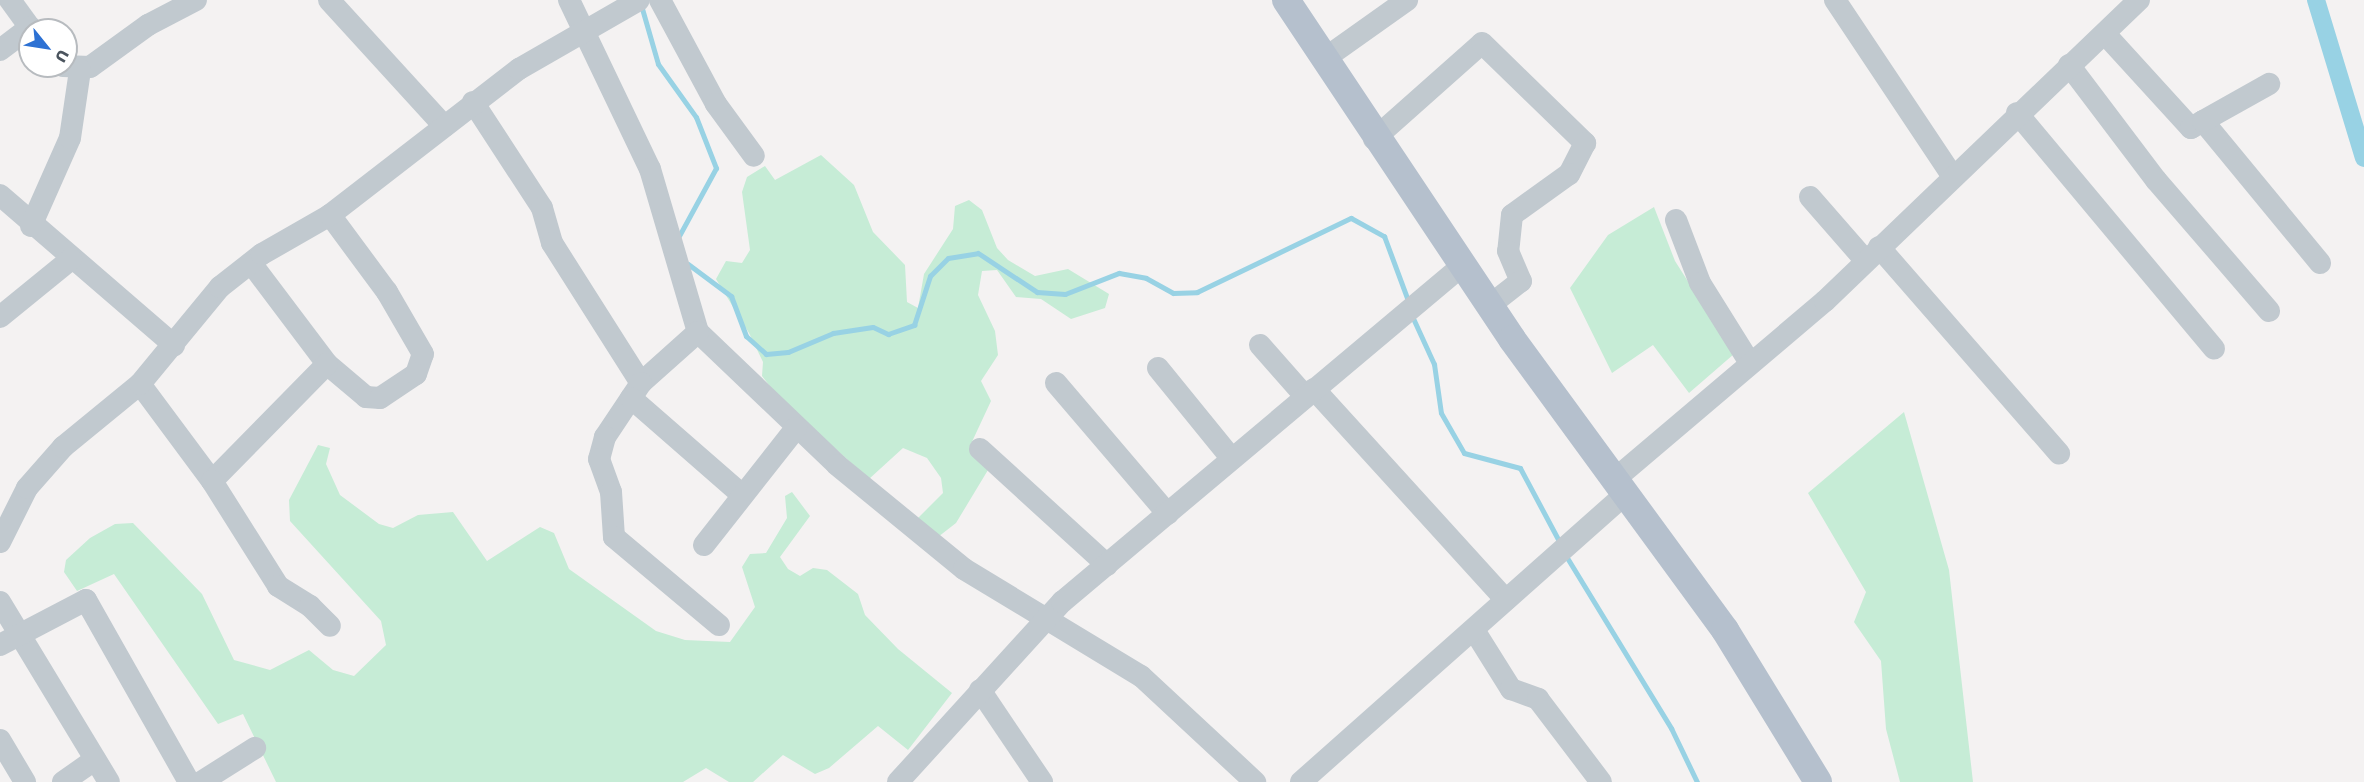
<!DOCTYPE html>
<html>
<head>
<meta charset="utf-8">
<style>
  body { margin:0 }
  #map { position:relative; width:2364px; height:782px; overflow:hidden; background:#f4f2f2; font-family:"Work Sans",sans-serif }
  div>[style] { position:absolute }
  .green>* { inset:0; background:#c6ecd6 }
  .stream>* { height:5px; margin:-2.5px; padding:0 2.5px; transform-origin:2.5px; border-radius:2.5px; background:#98d2e4 }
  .canal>* { height:18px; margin:-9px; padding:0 9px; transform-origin:9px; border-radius:9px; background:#98d2e4 }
  .minor>* { height:22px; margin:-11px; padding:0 11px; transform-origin:11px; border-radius:11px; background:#c1c9cf }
  .major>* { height:28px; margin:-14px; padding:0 14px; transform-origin:14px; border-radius:14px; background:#b5c0cd }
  span { translate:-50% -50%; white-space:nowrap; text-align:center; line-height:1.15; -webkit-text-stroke:4.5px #fff; paint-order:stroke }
  .north { position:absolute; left:18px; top:18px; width:60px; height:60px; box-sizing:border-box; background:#fff; border:2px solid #b7bbbf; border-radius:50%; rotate:120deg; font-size:16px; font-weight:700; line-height:24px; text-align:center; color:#4b545e }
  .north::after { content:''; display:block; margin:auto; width:21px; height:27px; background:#2d71d3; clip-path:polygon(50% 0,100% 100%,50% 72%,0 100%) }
</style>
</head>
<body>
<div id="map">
  <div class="green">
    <i style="clip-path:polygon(821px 155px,854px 185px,873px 232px,905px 265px,907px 302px,918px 308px,924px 274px,953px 229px,955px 206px,969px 200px,982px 210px,997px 248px,1008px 260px,1035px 276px,1068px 269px,1109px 294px,1105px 308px,1071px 319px,1041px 299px,1016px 297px,997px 270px,982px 271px,978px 295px,995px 331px,998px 355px,981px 381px,991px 401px,970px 446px,988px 470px,956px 523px,938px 537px,916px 520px,943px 493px,941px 478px,927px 458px,903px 448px,869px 479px,779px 398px,762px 376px,763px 362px,749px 333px,716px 279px,726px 261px,742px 263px,750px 250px,742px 192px,747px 177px,765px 166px,775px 180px)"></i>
    <i style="clip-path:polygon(1654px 207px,1675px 261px,1734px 354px,1689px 393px,1653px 345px,1612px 373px,1570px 288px,1608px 235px)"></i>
    <i style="clip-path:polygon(1904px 412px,1949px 570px,1973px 782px,1900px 782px,1886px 729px,1881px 661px,1854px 622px,1866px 592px,1808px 493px)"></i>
    <i style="clip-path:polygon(318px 445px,330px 448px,326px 464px,340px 495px,379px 524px,393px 528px,418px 515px,453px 512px,487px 561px,540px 527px,554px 533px,569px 569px,656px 631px,685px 640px,730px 642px,755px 607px,742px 567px,750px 554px,766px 553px,787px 518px,785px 496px,792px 492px,810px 516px,780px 557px,788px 569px,800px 576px,813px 568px,827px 570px,858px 594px,865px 615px,898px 649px,952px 693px,908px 750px,878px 726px,829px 768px,815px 774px,783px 755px,753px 782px,729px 782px,706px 768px,683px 782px,276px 782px,243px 714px,218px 724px,114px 574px,77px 591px,64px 572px,66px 560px,90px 538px,115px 524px,133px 523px,202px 594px,234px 660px,270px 670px,309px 650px,333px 670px,354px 676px,386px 645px,381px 621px,290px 521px,289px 500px)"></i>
  </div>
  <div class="stream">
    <i style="left:641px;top:5px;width:61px;rotate:73.9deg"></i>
    <i style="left:658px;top:64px;width:65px;rotate:54.4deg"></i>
    <i style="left:696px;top:117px;width:55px;rotate:68.6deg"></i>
    <i style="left:716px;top:168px;width:77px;rotate:118.6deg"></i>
    <i style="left:688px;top:264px;width:54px;rotate:36.7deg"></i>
    <i style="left:731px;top:296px;width:43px;rotate:69.4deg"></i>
    <i style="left:746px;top:336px;width:27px;rotate:42deg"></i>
    <i style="left:766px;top:354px;width:22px;rotate:-5deg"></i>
    <i style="left:788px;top:352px;width:49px;rotate:-22.9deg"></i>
    <i style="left:833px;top:333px;width:40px;rotate:-8.5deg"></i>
    <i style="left:873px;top:327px;width:17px;rotate:25deg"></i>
    <i style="left:888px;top:334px;width:28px;rotate:-19deg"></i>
    <i style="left:914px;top:325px;width:52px;rotate:-71.9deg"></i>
    <i style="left:930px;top:276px;width:25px;rotate:-45deg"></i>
    <i style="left:948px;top:258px;width:30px;rotate:-9deg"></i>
    <i style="left:978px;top:253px;width:71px;rotate:33.5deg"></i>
    <i style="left:1037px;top:292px;width:28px;rotate:4deg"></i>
    <i style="left:1065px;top:294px;width:58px;rotate:-21.3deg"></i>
    <i style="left:1119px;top:273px;width:27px;rotate:10deg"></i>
    <i style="left:1146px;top:278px;width:31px;rotate:29deg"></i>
    <i style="left:1173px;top:293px;width:24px;rotate:-2deg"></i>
    <i style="left:1197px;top:292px;width:171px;rotate:-25.7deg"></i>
    <i style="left:1351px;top:218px;width:38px;rotate:29deg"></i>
    <i style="left:1384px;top:236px;width:66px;rotate:69.6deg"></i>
    <i style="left:1412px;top:316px;width:53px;rotate:65.4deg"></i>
    <i style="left:1434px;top:364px;width:49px;rotate:81.9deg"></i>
    <i style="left:1441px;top:413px;width:46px;rotate:60.1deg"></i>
    <i style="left:1464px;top:453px;width:58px;rotate:15deg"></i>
    <i style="left:1520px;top:468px;width:85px;rotate:61.9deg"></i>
    <i style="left:1566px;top:556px;width:202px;rotate:58.6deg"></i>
    <i style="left:1671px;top:728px;width:60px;rotate:64.3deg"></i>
  </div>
  <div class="canal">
    <i style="left:2316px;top:0;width:165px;rotate:73.1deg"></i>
  </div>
  <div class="minor">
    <i style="left:10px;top:0;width:37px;rotate:54deg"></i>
    <i style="left:329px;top:0;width:171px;rotate:47.6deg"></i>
    <i style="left:569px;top:0;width:187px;rotate:64.4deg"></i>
    <i style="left:650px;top:169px;width:170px;rotate:73.6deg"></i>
    <i style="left:698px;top:332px;width:192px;rotate:43.7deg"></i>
    <i style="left:837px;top:465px;width:164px;rotate:39.3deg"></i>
    <i style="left:964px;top:569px;width:207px;rotate:31.2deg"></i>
    <i style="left:1141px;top:676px;width:156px;rotate:42.9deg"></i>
    <i style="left:660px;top:0;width:118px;rotate:61.7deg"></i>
    <i style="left:716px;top:104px;width:64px;rotate:53.8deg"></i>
    <i style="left:1835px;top:0;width:213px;rotate:56.3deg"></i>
    <i style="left:2106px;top:35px;width:126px;rotate:47.6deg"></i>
    <i style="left:2191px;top:128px;width:14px;rotate:-30deg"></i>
    <i style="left:2203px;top:121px;width:184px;rotate:50.5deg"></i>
    <i style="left:0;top:50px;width:38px;rotate:-37deg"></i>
    <i style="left:1324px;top:59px;width:102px;rotate:-35.4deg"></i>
    <i style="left:2069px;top:65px;width:144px;rotate:52.9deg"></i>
    <i style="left:2156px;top:180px;width:173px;rotate:49.2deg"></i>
    <i style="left:63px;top:66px;width:27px;rotate:2deg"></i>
    <i style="left:90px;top:67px;width:72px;rotate:-35.9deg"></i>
    <i style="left:148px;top:25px;width:54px;rotate:-27.5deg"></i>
    <i style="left:473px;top:102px;width:126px;rotate:56.9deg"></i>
    <i style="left:542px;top:208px;width:36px;rotate:74deg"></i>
    <i style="left:552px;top:243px;width:166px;rotate:57.6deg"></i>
    <i style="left:2017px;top:113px;width:307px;rotate:50.1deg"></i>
    <i style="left:2203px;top:121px;width:76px;rotate:-29.3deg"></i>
    <i style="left:1374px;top:139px;width:144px;rotate:-41.6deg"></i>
    <i style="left:1482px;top:43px;width:144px;rotate:44.2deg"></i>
    <i style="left:1585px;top:143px;width:35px;rotate:117deg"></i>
    <i style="left:1569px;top:174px;width:70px;rotate:144.3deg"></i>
    <i style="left:1512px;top:215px;width:36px;rotate:96deg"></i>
    <i style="left:1508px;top:251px;width:33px;rotate:67deg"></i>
    <i style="left:1521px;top:281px;width:39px;rotate:142deg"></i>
    <i style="left:0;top:195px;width:230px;rotate:40.8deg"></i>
    <i style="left:1810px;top:197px;width:84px;rotate:48.9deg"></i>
    <i style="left:1676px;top:220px;width:67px;rotate:69.1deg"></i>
    <i style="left:1700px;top:283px;width:94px;rotate:58deg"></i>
    <i style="left:31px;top:226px;width:96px;rotate:-66.1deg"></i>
    <i style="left:70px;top:138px;width:69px;rotate:-81.6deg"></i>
    <i style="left:1879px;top:247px;width:274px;rotate:48.9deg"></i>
    <i style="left:251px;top:263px;width:126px;rotate:53deg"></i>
    <i style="left:327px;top:364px;width:51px;rotate:40.2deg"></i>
    <i style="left:366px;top:397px;width:14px;rotate:4deg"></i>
    <i style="left:380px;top:398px;width:43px;rotate:-33.7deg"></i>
    <i style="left:416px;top:374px;width:21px;rotate:-71deg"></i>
    <i style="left:423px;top:354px;width:72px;rotate:-120.1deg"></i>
    <i style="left:387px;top:292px;width:96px;rotate:-126.5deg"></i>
    <i style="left:0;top:317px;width:92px;rotate:-39.2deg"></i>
    <i style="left:698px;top:332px;width:76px;rotate:138.2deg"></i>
    <i style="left:641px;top:383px;width:65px;rotate:123.7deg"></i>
    <i style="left:605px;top:437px;width:23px;rotate:105deg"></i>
    <i style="left:599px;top:459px;width:35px;rotate:70deg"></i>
    <i style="left:611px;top:492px;width:45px;rotate:86.2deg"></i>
    <i style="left:614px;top:537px;width:137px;rotate:40deg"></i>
    <i style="left:1260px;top:345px;width:68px;rotate:48.6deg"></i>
    <i style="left:1158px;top:368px;width:117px;rotate:50.9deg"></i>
    <i style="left:1056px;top:383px;width:172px;rotate:49.5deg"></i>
    <i style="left:140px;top:384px;width:121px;rotate:53.4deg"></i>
    <i style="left:212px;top:481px;width:164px;rotate:-45.5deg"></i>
    <i style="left:1314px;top:389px;width:285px;rotate:47.7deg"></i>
    <i style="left:631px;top:398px;width:147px;rotate:41.1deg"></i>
    <i style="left:980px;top:449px;width:172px;rotate:42.4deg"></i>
    <i style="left:1615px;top:479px;width:275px;rotate:-40.3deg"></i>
    <i style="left:1825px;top:301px;width:435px;rotate:-43.8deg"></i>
    <i style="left:212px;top:481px;width:124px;rotate:57.8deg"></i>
    <i style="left:278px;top:586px;width:38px;rotate:32deg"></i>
    <i style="left:310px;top:606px;width:28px;rotate:45deg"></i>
    <i style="left:0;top:542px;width:60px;rotate:-63.4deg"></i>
    <i style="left:27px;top:488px;width:55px;rotate:-48.7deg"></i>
    <i style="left:63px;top:447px;width:99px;rotate:-39.3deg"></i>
    <i style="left:140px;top:384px;width:126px;rotate:-50.5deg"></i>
    <i style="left:220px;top:287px;width:53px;rotate:-38.2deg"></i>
    <i style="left:262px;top:254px;width:78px;rotate:-29.8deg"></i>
    <i style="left:330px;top:215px;width:239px;rotate:-37.7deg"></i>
    <i style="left:519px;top:69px;width:138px;rotate:-29.9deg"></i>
    <i style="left:704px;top:545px;width:149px;rotate:-51.8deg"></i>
    <i style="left:0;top:602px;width:210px;rotate:58.8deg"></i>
    <i style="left:1474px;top:630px;width:70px;rotate:57.9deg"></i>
    <i style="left:1511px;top:689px;width:29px;rotate:20deg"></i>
    <i style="left:1538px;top:699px;width:104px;rotate:52.8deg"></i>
    <i style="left:0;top:645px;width:97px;rotate:-27.6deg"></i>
    <i style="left:86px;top:600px;width:209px;rotate:60.5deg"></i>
    <i style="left:980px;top:690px;width:111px;rotate:56deg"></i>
    <i style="left:0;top:740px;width:49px;rotate:59.2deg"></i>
    <i style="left:63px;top:782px;width:39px;rotate:-35deg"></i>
    <i style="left:201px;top:782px;width:64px;rotate:-32.2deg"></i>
    <i style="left:898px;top:782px;width:244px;rotate:-47.7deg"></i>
    <i style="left:1062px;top:602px;width:524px;rotate:-40.04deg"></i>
    <i style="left:1301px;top:782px;width:435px;rotate:-41.6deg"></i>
  </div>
  <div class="major">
    <i style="left:1286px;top:0;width:407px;rotate:56.3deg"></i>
    <i style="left:1512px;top:339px;width:361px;rotate:53.8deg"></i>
    <i style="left:1725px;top:630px;width:178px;rotate:58.5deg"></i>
  </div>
  <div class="north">U</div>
</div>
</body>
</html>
